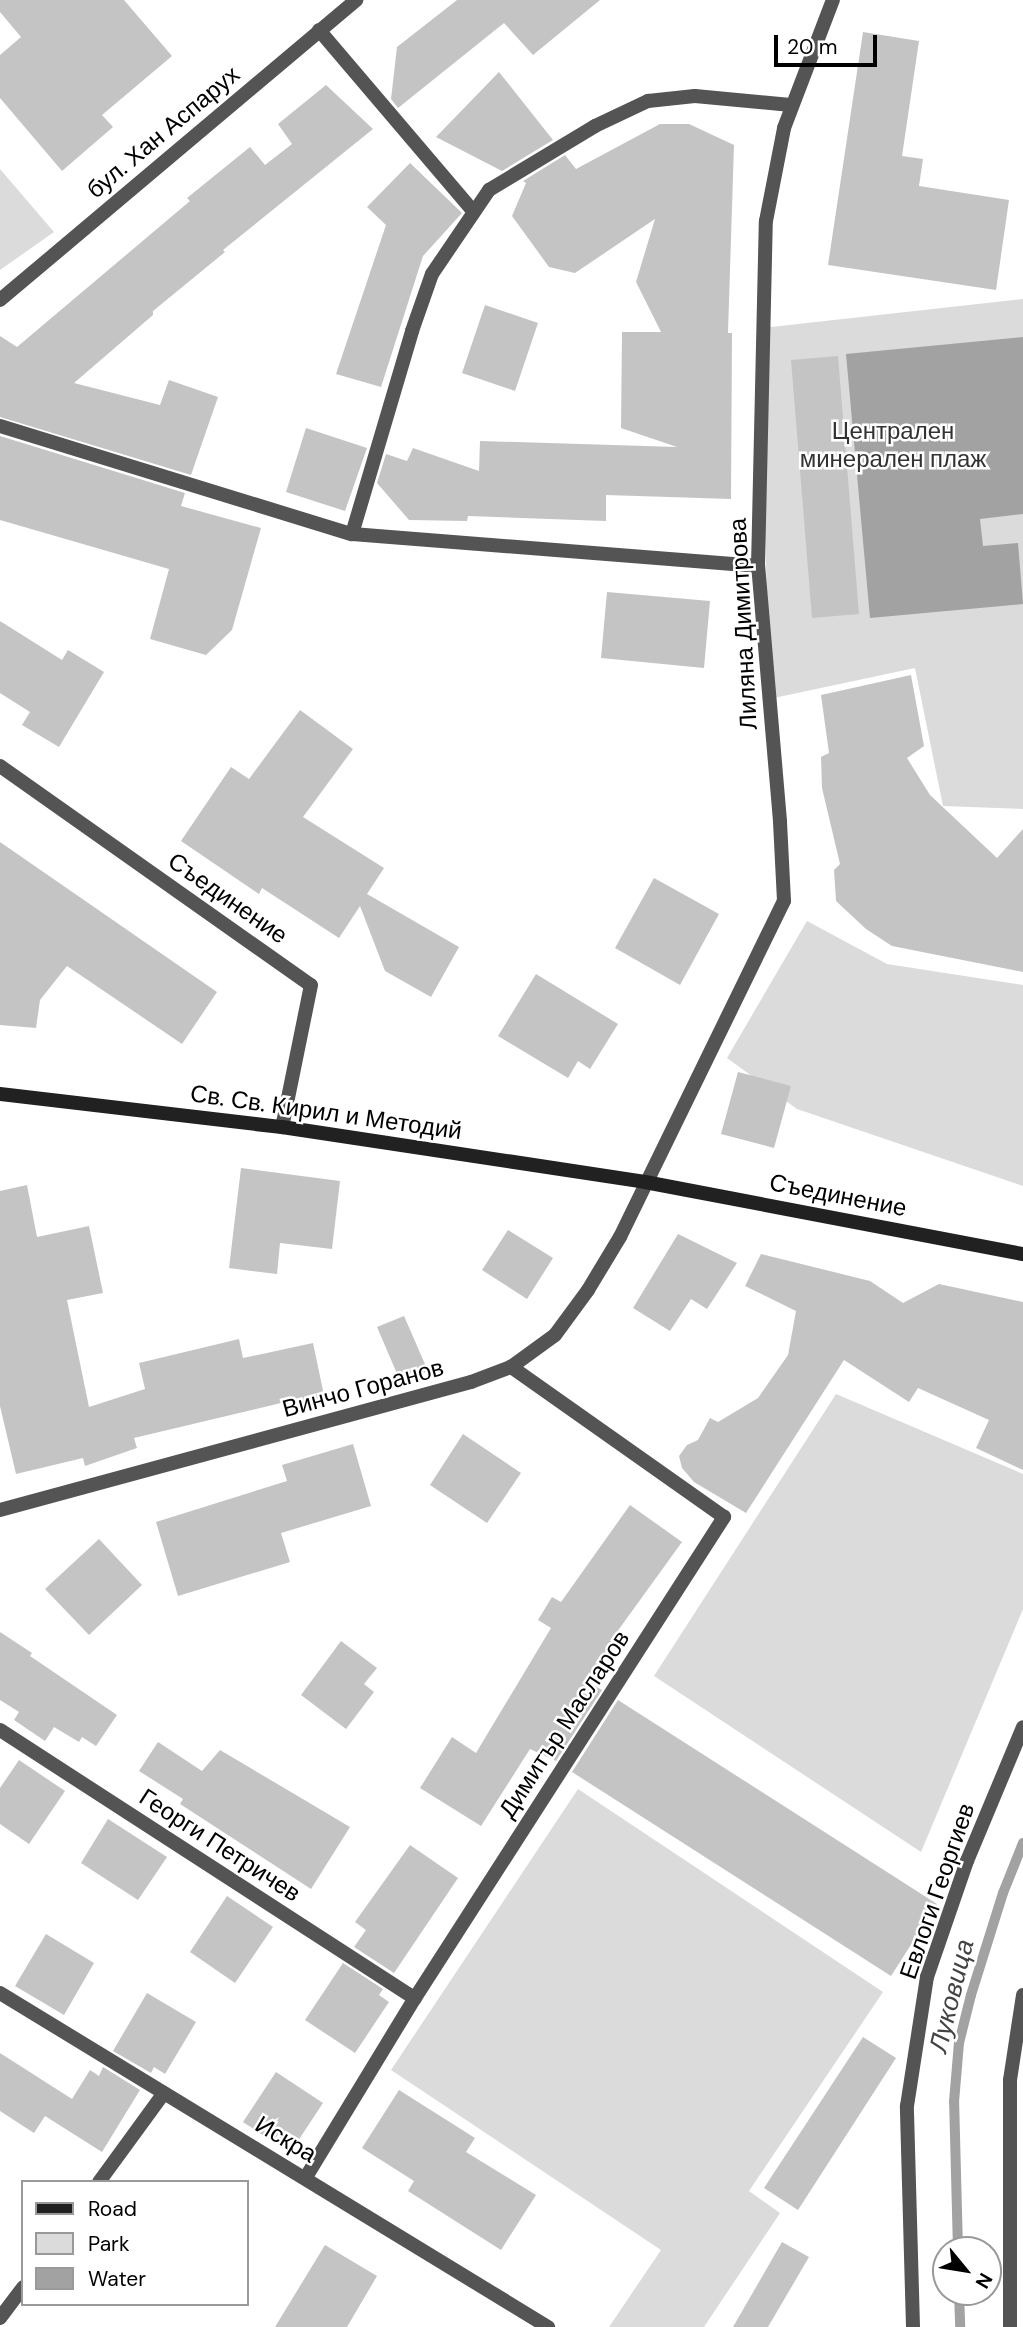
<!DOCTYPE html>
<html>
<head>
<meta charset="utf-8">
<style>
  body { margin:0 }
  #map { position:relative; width:1023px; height:2327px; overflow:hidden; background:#fff; font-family:"DM Sans",sans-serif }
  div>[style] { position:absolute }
  .green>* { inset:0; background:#dbdbdb }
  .water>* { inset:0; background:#a2a2a2 }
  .stream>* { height:10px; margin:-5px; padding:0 5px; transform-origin:5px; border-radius:5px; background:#a2a2a2 }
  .building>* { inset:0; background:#c4c4c4 }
  .street>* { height:14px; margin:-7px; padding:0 7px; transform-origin:7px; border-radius:7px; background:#545454 }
  .secondary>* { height:14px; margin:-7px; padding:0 7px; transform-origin:7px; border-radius:7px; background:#212121 }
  span { translate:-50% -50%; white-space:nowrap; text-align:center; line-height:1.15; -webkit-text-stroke:5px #fff; paint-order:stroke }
  .street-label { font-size:24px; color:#000 }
  .park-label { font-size:24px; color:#323232 }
  .water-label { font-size:26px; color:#434343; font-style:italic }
  .legend { position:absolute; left:21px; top:2180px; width:228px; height:126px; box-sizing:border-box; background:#fff; border:2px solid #999; margin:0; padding:9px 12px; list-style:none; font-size:21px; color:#000 }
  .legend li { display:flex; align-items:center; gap:14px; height:35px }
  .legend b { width:35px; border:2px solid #999 }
  .north { position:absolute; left:932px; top:2236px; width:70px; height:70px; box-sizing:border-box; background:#fff; border:2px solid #999; border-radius:50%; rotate:120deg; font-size:19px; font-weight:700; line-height:28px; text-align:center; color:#000 }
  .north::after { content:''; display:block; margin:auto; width:24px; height:32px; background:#000; clip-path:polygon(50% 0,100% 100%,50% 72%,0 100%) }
  .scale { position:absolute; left:774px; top:35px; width:103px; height:32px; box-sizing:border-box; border:4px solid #000; border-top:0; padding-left:9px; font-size:21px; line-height:24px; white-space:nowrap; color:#000; -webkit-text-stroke:5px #fff; paint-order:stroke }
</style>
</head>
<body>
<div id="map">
  <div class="green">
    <i style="clip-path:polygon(0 169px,54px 232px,0 270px)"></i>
    <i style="clip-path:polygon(1023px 299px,1023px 809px,943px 806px,915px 668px,769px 699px,761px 328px)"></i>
    <i style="clip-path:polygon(807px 921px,887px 964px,1023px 985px,1023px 1186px,797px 1109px,727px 1058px)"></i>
    <i style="clip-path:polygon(836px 1394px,1023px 1474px,1023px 1609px,921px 1852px,654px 1676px)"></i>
    <i style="clip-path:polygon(578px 1789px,883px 1992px,749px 2191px,780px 2213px,704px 2327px,609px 2327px,661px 2250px,391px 2070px)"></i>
  </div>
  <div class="water">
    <i style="clip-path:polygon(1023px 337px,1023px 514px,980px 519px,983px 546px,1018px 543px,1023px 604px,870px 618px,846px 354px)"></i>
  </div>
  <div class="stream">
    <i style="left:958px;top:2250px;width:148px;rotate:-91.5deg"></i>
    <i style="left:954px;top:2102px;width:59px;rotate:-85.2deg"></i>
    <i style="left:959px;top:2043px;width:49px;rotate:-76deg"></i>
    <i style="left:971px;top:1995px;width:107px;rotate:-72.6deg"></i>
    <i style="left:1003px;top:1893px;width:54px;rotate:-68.2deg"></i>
    <i style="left:959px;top:2292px;width:35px;rotate:88deg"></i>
  </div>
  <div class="building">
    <i style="clip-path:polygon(0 0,124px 0,172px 56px,102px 115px,113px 127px,62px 171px,0 98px,0 55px,21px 37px,0 12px)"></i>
    <i style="clip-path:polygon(457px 0,600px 0,533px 55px,504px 23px,398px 108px,391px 99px,397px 47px)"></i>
    <i style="clip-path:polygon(863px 32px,919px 41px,902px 156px,923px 159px,919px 186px,1009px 200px,996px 290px,828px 265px)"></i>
    <i style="clip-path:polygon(499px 72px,553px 140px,502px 171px,436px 137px)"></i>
    <i style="clip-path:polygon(326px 85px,373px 129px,223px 250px,225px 252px,153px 311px,153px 315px,74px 383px,160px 405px,169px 380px,218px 397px,191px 475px,0 417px,0 336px,17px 347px,190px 201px,187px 198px,250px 147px,265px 165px,292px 144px,278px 124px)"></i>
    <i style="clip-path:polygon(660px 124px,689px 124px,734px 145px,728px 333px,732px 333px,731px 499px,606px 495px,606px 521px,468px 516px,467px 521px,409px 520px,377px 483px,386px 454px,407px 461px,413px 448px,479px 471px,480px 441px,677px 447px,621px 428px,622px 332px,661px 332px,636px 282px,655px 219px,575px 273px,549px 267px,512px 216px,526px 183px,523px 181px,565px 155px,576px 169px)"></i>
    <i style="clip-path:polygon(410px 163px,462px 213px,423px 256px,381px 387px,336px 374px,386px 225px,367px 207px)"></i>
    <i style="clip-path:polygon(485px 305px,538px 323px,515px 391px,462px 373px)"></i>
    <i style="clip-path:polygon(838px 356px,859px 614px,812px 618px,791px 360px)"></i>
    <i style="clip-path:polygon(306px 428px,367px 448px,345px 511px,286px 492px)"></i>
    <i style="clip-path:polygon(0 436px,185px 493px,181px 506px,261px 528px,232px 630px,206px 655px,150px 639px,169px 569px,0 520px)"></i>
    <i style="clip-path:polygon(607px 592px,710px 601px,704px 668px,601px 658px)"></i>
    <i style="clip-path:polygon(0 621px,62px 660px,68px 650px,104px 672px,59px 747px,22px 725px,30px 712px,0 693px)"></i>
    <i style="clip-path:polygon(911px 675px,924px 746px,907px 758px,930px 795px,997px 858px,1023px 829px,1023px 972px,892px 946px,866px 929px,836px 901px,834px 870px,840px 864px,822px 788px,821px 757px,829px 753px,821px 695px)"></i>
    <i style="clip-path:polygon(300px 710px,353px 749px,303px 817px,384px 868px,367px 894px,459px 947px,431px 997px,385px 971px,360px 906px,339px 938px,262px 888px,259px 894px,181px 841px,231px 767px,249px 779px)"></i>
    <i style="clip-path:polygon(0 842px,217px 992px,182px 1044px,67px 966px,40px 1000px,36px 1028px,0 1025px)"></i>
    <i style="clip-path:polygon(654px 878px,719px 914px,680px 985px,615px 948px)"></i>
    <i style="clip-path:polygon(536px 974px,618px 1024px,590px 1069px,578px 1061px,568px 1078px,498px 1036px)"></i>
    <i style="clip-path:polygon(738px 1072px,791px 1086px,774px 1148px,721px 1134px)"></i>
    <i style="clip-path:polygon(241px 1168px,340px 1181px,332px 1249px,280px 1243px,277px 1274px,229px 1268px)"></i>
    <i style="clip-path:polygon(27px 1185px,37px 1237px,89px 1226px,103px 1293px,67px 1300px,89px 1407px,145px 1389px,139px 1363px,239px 1339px,243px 1358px,313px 1343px,325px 1400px,283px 1409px,281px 1403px,134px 1438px,137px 1448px,85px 1466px,83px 1458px,16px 1474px,0 1406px,0 1191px)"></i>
    <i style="clip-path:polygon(508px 1230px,553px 1258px,527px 1299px,482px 1270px)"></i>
    <i style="clip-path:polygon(678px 1234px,737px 1263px,707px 1309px,691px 1299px,670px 1331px,633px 1308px)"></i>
    <i style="clip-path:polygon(761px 1254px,870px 1281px,903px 1303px,939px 1284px,1023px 1302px,1023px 1470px,976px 1448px,989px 1420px,918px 1388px,909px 1402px,844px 1360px,746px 1513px,694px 1482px,682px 1468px,679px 1456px,687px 1445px,698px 1440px,710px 1418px,718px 1422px,758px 1398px,788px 1355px,796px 1311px,745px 1286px)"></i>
    <i style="clip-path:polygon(404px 1316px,428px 1371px,401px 1383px,377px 1327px)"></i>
    <i style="clip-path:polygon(463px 1434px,521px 1473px,487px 1523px,430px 1485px)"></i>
    <i style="clip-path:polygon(353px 1444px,371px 1506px,281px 1533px,290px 1562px,178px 1596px,156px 1522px,287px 1481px,282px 1465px)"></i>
    <i style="clip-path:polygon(630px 1505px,682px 1542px,614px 1636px,618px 1638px,590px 1683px,602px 1690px,556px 1761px,530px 1749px,481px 1826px,420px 1788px,452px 1737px,476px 1753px,551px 1628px,538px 1620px,552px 1597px,561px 1602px)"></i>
    <i style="clip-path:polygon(99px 1539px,142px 1585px,89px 1635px,45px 1589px)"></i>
    <i style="clip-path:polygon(0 1632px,32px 1653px,30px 1656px,117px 1715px,96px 1746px,82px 1737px,79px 1742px,54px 1727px,45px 1741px,14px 1720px,19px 1712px,0 1700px)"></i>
    <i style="clip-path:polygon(341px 1641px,377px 1668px,364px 1684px,374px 1692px,346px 1729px,301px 1695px)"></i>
    <i style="clip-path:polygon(618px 1700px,937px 1904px,891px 1976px,572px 1772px)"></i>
    <i style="clip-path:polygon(158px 1742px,202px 1771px,220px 1750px,350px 1827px,311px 1889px,180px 1804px,183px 1799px,139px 1771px)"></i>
    <i style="clip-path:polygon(19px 1760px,65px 1791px,29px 1844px,0 1824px,0 1788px)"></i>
    <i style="clip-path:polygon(108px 1819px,167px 1857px,138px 1900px,81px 1863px)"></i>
    <i style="clip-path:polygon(410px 1845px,458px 1878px,394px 1973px,354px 1947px,366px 1930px,355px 1922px)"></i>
    <i style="clip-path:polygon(227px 1896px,273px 1927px,235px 1983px,190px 1952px)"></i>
    <i style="clip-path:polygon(46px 1934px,94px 1963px,64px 2015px,15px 1986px)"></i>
    <i style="clip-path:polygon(343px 1963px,383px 1989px,379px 1995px,389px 2002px,355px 2053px,305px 2020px)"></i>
    <i style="clip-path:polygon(147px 1993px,196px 2022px,165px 2074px,154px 2067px,151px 2073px,113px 2051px)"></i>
    <i style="clip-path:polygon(863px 2037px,896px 2058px,798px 2210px,764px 2188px)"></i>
    <i style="clip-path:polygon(0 2053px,72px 2099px,90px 2070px,99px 2076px,103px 2067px,140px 2090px,102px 2152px,45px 2116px,34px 2133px,0 2111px)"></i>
    <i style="clip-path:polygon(276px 2072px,323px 2103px,290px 2153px,243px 2122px)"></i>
    <i style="clip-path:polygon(399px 2090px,475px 2138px,466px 2152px,536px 2195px,501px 2250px,408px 2191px,414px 2181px,362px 2148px)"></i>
    <i style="clip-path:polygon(782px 2242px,809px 2257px,768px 2327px,733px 2327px)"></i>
    <i style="clip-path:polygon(325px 2245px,377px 2276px,347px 2327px,275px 2327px)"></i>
  </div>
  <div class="street">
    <i style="left:319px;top:30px;width:239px;rotate:49.6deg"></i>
    <i style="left:0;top:300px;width:466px;rotate:-40.1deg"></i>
    <i style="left:0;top:426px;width:368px;rotate:17.1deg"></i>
    <i style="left:758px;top:566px;width:407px;rotate:-175.5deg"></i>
    <i style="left:352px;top:534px;width:212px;rotate:-73.5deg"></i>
    <i style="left:412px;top:331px;width:60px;rotate:-70.7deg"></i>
    <i style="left:432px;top:274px;width:102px;rotate:-55.8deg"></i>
    <i style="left:489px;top:190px;width:124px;rotate:-31.1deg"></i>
    <i style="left:595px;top:126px;width:59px;rotate:-25.3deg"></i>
    <i style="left:648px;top:101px;width:47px;rotate:-6.1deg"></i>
    <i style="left:695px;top:96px;width:96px;rotate:5.4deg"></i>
    <i style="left:0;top:766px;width:380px;rotate:35.2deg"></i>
    <i style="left:311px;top:985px;width:145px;rotate:101.5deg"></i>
    <i style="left:0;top:1510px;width:488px;rotate:-15.2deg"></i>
    <i style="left:471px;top:1382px;width:43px;rotate:-20.6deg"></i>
    <i style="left:511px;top:1367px;width:54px;rotate:-36deg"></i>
    <i style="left:555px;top:1335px;width:56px;rotate:-53.7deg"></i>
    <i style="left:588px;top:1290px;width:62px;rotate:-58.9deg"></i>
    <i style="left:620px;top:1237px;width:374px;rotate:-64deg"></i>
    <i style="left:784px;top:901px;width:80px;rotate:-92.9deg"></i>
    <i style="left:780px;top:821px;width:256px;rotate:-94.9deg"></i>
    <i style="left:758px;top:566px;width:345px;rotate:-88.7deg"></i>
    <i style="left:766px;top:221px;width:95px;rotate:-79deg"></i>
    <i style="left:784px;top:128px;width:137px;rotate:-69.1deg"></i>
    <i style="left:0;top:1730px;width:494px;rotate:32.9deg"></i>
    <i style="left:0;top:1993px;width:642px;rotate:31.36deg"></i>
    <i style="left:306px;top:2177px;width:210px;rotate:-58.7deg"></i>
    <i style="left:415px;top:1998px;width:572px;rotate:-57.28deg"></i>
    <i style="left:724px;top:1517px;width:261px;rotate:-144.8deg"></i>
    <i style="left:99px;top:2182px;width:110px;rotate:-53.9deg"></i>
    <i style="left:0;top:2318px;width:39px;rotate:-53deg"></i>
    <i style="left:913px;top:2327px;width:221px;rotate:-91.6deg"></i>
    <i style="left:907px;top:2106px;width:131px;rotate:-81.2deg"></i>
    <i style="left:927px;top:1977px;width:123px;rotate:-71deg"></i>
    <i style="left:967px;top:1861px;width:145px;rotate:-67.3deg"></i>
    <i style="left:1010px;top:2327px;width:247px;rotate:-90deg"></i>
    <i style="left:1010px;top:2080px;width:86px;rotate:-81.3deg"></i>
  </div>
  <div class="secondary">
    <i style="left:0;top:1094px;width:284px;rotate:6.7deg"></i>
    <i style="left:282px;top:1127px;width:367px;rotate:8.6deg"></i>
    <i style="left:645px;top:1182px;width:385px;rotate:10.8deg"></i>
  </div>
  <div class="street-label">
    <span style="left:163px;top:132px;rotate:-40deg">бул. Хан Аспарух</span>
    <span style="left:743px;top:624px;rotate:-93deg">Лиляна Димитрова</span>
    <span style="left:228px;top:898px;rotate:35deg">Съединение</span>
    <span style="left:326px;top:1112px;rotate:8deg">Св. Св. Кирил и Методий</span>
    <span style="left:838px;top:1195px;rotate:11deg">Съединение</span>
    <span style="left:363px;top:1388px;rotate:-15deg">Винчо Горанов</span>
    <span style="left:564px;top:1724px;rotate:-57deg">Димитър Масларов</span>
    <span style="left:220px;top:1845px;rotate:33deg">Георги Петричев</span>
    <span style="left:937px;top:1891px;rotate:-71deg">Евлоги Георгиев</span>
    <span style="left:286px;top:2139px;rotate:31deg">Искра</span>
  </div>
  <div class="park-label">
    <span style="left:893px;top:445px">Централен<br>минерален плаж</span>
  </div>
  <div class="water-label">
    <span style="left:952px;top:1996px;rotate:-76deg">Луковица</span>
  </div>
  <ul class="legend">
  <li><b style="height:9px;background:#212121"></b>Road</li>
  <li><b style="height:19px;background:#dbdbdb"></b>Park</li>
  <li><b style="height:19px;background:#a2a2a2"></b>Water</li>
  </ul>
  <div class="north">N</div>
  <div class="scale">20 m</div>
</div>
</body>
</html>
